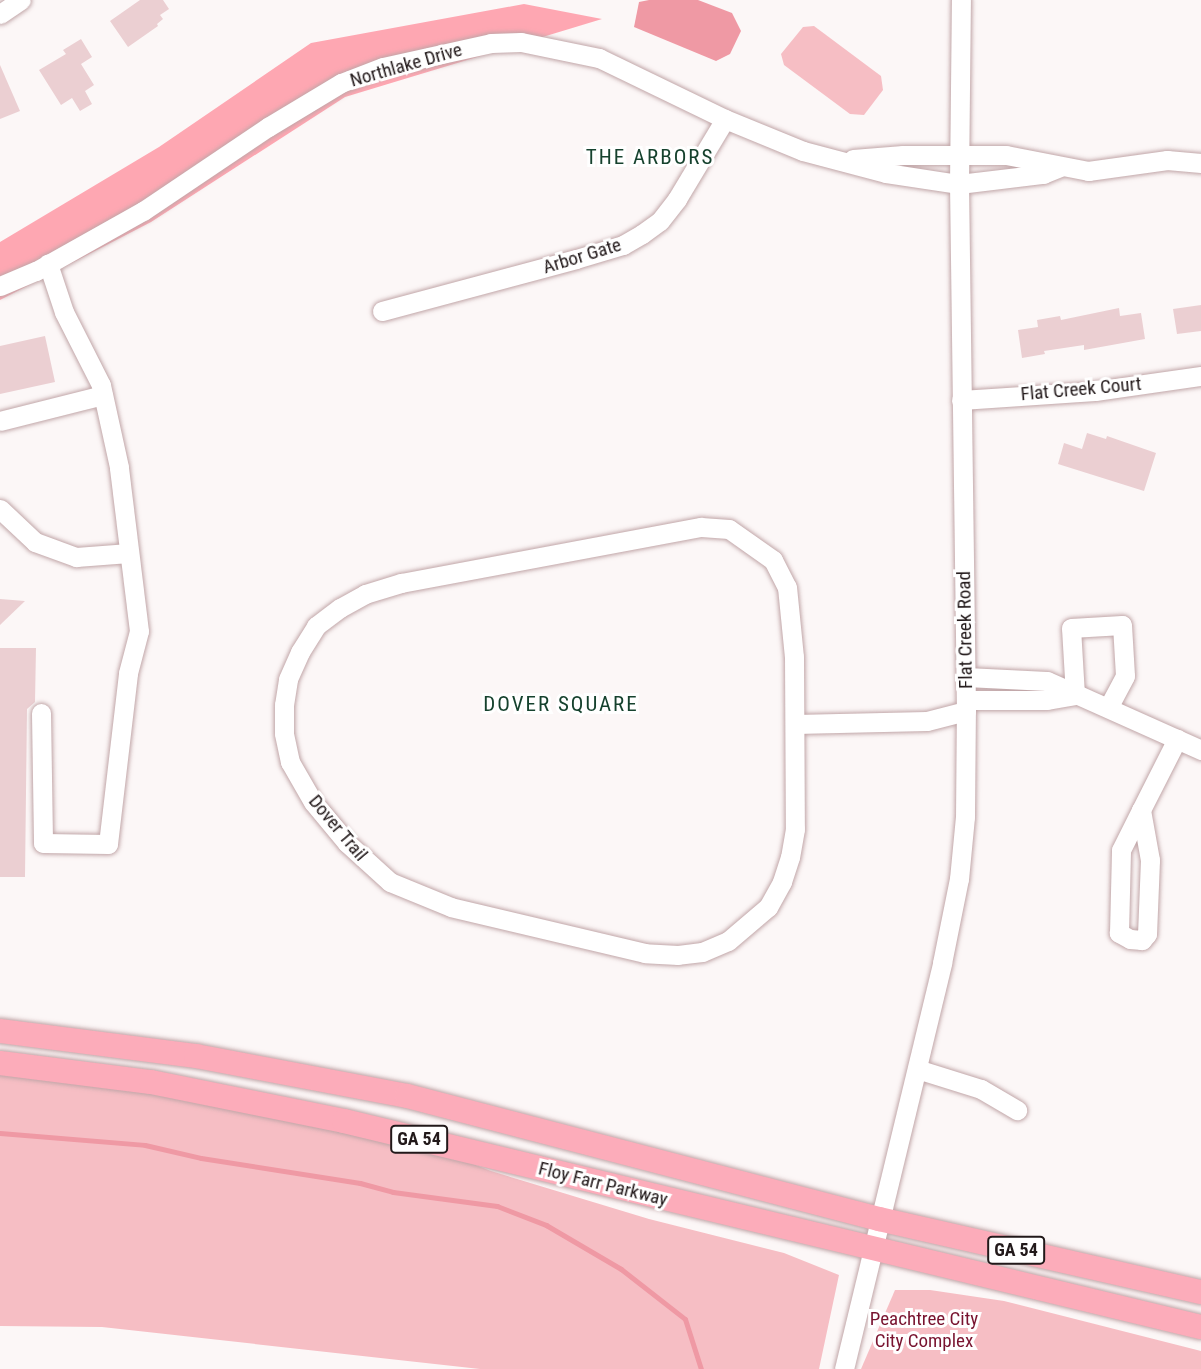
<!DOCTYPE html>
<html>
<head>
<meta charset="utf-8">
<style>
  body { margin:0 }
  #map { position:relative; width:1201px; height:1369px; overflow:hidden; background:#fcf7f7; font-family:"Roboto Condensed",sans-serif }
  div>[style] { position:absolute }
  .green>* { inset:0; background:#f6bec4 }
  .forest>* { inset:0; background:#fea7b2 }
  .water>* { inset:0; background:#ef99a4 }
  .stream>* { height:5px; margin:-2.5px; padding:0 2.5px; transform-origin:2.5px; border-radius:2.5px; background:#ef99a4 }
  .building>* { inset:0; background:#ebcfd2 }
  .roads { filter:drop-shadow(0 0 2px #c1a6a8) drop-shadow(0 0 2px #c1a6a8) }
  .minor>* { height:19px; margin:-9.5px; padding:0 9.5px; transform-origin:9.5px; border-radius:9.5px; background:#fff }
  .major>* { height:24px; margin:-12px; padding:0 12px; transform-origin:12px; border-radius:12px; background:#fcacba }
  span { translate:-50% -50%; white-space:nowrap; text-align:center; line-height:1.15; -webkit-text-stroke:6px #fff; paint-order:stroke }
  .shield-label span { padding:2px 5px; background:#fff; border:2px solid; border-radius:5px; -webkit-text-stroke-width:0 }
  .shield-label { font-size:18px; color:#22191a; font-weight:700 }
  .street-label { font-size:19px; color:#22191a }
  .park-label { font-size:19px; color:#78132f }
  .neighbourhood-label { font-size:21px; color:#16422e; letter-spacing:2px }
</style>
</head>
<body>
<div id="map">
  <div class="green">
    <i style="clip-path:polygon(814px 26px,881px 76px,883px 90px,864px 115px,850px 114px,784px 65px,781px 54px,803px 27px)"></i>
    <i style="clip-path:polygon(0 1070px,391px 1132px,491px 1171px,649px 1219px,784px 1253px,839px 1275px,819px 1369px,480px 1369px,102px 1327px,0 1326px)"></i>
    <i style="clip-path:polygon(895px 1290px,930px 1290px,1004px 1301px,1201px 1351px,1201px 1369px,861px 1369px)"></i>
  </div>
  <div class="forest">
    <i style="clip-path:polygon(524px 4px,602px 19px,345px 97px,151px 222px,0 300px,0 242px,159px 147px,311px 43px)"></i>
  </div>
  <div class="water">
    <i style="clip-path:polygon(649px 0,698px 0,732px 13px,741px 31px,730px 54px,716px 61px,634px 27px,639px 2px)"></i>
  </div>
  <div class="stream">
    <i style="left:0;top:1133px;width:145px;rotate:4.7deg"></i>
    <i style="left:145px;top:1145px;width:57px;rotate:13.1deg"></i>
    <i style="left:201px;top:1158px;width:161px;rotate:8.9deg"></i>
    <i style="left:360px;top:1183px;width:34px;rotate:15deg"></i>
    <i style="left:393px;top:1192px;width:105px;rotate:7.7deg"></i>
    <i style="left:497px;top:1206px;width:53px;rotate:21.2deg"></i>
    <i style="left:546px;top:1225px;width:87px;rotate:30.4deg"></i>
    <i style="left:621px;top:1269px;width:81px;rotate:38deg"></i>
    <i style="left:685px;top:1319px;width:52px;rotate:72.3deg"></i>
  </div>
  <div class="building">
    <i style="clip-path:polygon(140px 0,163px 0,169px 9px,160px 15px,163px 19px,157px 24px,158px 26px,128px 47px,110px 21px)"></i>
    <i style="clip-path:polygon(81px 39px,92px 57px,81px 64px,94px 85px,85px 91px,92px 104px,80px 111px,72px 98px,61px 105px,39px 70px,66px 54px,63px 50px)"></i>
    <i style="clip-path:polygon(0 65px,20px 111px,0 119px)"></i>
    <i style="clip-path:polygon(1201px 305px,1201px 331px,1177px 334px,1173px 309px)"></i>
    <i style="clip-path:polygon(1119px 308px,1120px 316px,1141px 313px,1145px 339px,1084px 350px,1084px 345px,1044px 351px,1045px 354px,1022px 358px,1018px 330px,1038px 327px,1037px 320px,1060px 316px,1061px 320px)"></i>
    <i style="clip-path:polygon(45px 336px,55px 382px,0 394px,0 346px)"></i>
    <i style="clip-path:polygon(1087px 433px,1106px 439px,1107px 436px,1156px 453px,1144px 491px,1058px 464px,1064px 443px,1082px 449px)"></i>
    <i style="clip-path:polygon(0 599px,25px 601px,0 625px)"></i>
    <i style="clip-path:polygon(0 648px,36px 648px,35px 702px,27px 709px,25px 877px,0 877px)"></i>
  </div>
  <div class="roads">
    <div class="minor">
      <i style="left:0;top:14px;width:25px;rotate:-34deg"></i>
      <i style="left:853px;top:159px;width:50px;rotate:-4.6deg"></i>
      <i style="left:903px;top:155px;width:103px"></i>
      <i style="left:1006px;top:155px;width:84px;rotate:11deg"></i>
      <i style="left:1088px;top:171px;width:80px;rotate:-7.9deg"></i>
      <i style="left:1167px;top:160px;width:34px;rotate:5deg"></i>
      <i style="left:0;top:286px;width:39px;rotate:-23deg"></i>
      <i style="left:36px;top:271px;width:123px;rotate:-29.3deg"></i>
      <i style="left:143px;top:211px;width:151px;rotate:-33.9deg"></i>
      <i style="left:268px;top:127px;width:85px;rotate:-31.1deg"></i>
      <i style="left:341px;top:83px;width:45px;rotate:-20.9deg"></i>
      <i style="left:383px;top:67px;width:111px;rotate:-12.5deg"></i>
      <i style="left:491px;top:43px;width:30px;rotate:-2deg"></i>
      <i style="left:521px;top:42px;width:80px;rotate:11.6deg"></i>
      <i style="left:599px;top:58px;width:140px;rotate:25.8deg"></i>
      <i style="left:725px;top:119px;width:84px;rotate:22.3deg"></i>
      <i style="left:803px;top:151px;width:86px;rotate:14.8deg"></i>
      <i style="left:886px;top:173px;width:74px;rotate:8.6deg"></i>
      <i style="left:959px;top:184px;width:85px;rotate:-6.8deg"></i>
      <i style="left:1043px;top:174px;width:18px;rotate:-22deg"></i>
      <i style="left:382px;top:311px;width:201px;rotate:-15deg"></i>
      <i style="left:576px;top:259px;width:49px;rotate:-16.6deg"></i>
      <i style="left:623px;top:245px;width:22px;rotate:-30deg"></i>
      <i style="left:642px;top:234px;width:22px;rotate:-36deg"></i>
      <i style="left:660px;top:221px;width:28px;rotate:-52deg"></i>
      <i style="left:677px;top:199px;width:93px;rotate:-59deg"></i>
      <i style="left:961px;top:400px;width:134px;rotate:-3.8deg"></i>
      <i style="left:1095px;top:391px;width:107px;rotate:-8.1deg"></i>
      <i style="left:0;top:421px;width:106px;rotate:-14.2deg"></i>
      <i style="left:0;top:509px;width:48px;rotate:43.3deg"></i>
      <i style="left:35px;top:542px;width:44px;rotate:20.1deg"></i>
      <i style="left:76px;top:557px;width:53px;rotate:-4.3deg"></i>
      <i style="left:701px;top:527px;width:28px;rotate:4deg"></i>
      <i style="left:729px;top:529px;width:54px;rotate:35.2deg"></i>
      <i style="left:773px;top:560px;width:30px;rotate:63deg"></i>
      <i style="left:787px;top:587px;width:70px;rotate:84.3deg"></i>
      <i style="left:794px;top:657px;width:172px;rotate:89.7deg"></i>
      <i style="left:795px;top:829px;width:28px;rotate:100deg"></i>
      <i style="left:790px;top:857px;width:26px;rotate:108deg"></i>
      <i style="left:782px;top:882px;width:29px;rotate:119deg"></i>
      <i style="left:768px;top:907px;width:52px;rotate:139.6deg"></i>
      <i style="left:728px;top:941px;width:28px;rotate:157deg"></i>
      <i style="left:702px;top:952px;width:24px;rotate:173deg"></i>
      <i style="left:678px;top:955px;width:33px;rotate:-177deg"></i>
      <i style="left:645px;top:953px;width:199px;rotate:-166.7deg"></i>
      <i style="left:451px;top:907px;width:66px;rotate:-157.7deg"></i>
      <i style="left:390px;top:882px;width:58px;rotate:-137.8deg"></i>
      <i style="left:347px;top:843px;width:53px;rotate:-129.7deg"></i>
      <i style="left:313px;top:802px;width:46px;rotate:-119.9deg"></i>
      <i style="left:290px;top:762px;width:30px;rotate:-102deg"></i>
      <i style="left:284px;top:733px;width:28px;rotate:-90deg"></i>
      <i style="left:284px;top:705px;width:26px;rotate:-81deg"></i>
      <i style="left:288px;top:679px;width:30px;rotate:-66deg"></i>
      <i style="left:300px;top:652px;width:31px;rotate:-58deg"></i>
      <i style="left:316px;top:626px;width:30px;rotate:-37deg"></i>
      <i style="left:340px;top:608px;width:29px;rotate:-29deg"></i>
      <i style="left:365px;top:594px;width:38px;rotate:-17deg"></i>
      <i style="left:401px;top:583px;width:305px;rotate:-10.6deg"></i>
      <i style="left:966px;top:677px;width:81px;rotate:2.8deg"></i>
      <i style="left:1047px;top:681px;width:169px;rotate:24.1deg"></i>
      <i style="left:1075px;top:695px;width:67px;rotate:-93.4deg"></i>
      <i style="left:1071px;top:628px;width:51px;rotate:-3.4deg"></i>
      <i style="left:1122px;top:625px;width:51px;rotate:86.6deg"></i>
      <i style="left:1125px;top:676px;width:36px;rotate:118deg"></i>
      <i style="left:966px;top:700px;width:81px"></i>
      <i style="left:1047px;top:700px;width:28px;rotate:-10deg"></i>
      <i style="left:41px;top:713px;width:130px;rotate:89.1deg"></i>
      <i style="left:43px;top:843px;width:65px;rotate:0.9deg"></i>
      <i style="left:108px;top:844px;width:172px;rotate:-83.3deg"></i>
      <i style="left:128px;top:673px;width:43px;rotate:-75.3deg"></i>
      <i style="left:139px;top:631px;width:165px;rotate:-97deg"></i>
      <i style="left:119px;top:467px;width:84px;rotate:-102.4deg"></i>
      <i style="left:101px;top:385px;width:82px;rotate:-116.9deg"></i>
      <i style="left:64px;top:312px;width:51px;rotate:-108.4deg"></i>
      <i style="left:795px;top:724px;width:132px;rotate:-1.3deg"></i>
      <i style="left:927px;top:721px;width:40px;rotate:-14.4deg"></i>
      <i style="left:1141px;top:810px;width:51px;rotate:79.8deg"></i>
      <i style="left:1150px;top:860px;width:74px;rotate:92.3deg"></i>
      <i style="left:1147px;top:934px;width:8px;rotate:130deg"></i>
      <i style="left:1142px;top:940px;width:12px;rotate:-175deg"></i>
      <i style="left:1130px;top:939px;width:13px;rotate:-151deg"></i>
      <i style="left:1119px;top:933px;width:83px;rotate:-88.6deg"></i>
      <i style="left:1121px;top:850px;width:45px;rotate:-63.4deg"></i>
      <i style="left:1141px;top:810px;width:80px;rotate:-63.1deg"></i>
      <i style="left:917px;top:1069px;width:67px;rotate:17.4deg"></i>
      <i style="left:981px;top:1089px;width:42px;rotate:30.3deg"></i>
      <i style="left:844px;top:1369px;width:418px;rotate:-76.4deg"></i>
      <i style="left:942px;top:963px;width:86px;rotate:-78.6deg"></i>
      <i style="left:959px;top:879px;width:62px;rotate:-84.5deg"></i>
      <i style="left:965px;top:817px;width:106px;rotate:-89.5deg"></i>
      <i style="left:966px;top:711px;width:527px;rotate:-90.76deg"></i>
      <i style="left:959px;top:184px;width:184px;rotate:-89.4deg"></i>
    </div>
    <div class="major">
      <i style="left:0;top:1031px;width:198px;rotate:7.3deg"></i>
      <i style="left:196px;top:1056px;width:215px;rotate:10.7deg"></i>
      <i style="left:407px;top:1096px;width:488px;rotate:14.6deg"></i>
      <i style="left:879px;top:1219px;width:330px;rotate:12.8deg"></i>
      <i style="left:0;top:1063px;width:152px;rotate:7.2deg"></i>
      <i style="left:151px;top:1082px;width:197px;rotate:11.4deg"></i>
      <i style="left:344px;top:1121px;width:881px;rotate:13.52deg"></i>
    </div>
  </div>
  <div class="shield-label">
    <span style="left:419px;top:1139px">GA 54</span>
    <span style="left:1016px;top:1250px">GA 54</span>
  </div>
  <div class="street-label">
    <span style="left:406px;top:65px;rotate:-16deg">Northlake Drive</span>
    <span style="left:582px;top:256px;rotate:-17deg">Arbor Gate</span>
    <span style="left:1081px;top:389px;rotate:-5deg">Flat Creek Court</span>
    <span style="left:965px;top:630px;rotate:-91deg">Flat Creek Road</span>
    <span style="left:338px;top:828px;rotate:50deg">Dover Trail</span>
    <span style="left:603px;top:1184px;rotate:14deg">Floy Farr Parkway</span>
  </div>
  <div class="park-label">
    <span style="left:924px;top:1330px">Peachtree City<br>City Complex</span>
  </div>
  <div class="neighbourhood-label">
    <span style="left:650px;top:157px">THE ARBORS</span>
    <span style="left:561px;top:704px">DOVER SQUARE</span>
  </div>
</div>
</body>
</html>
